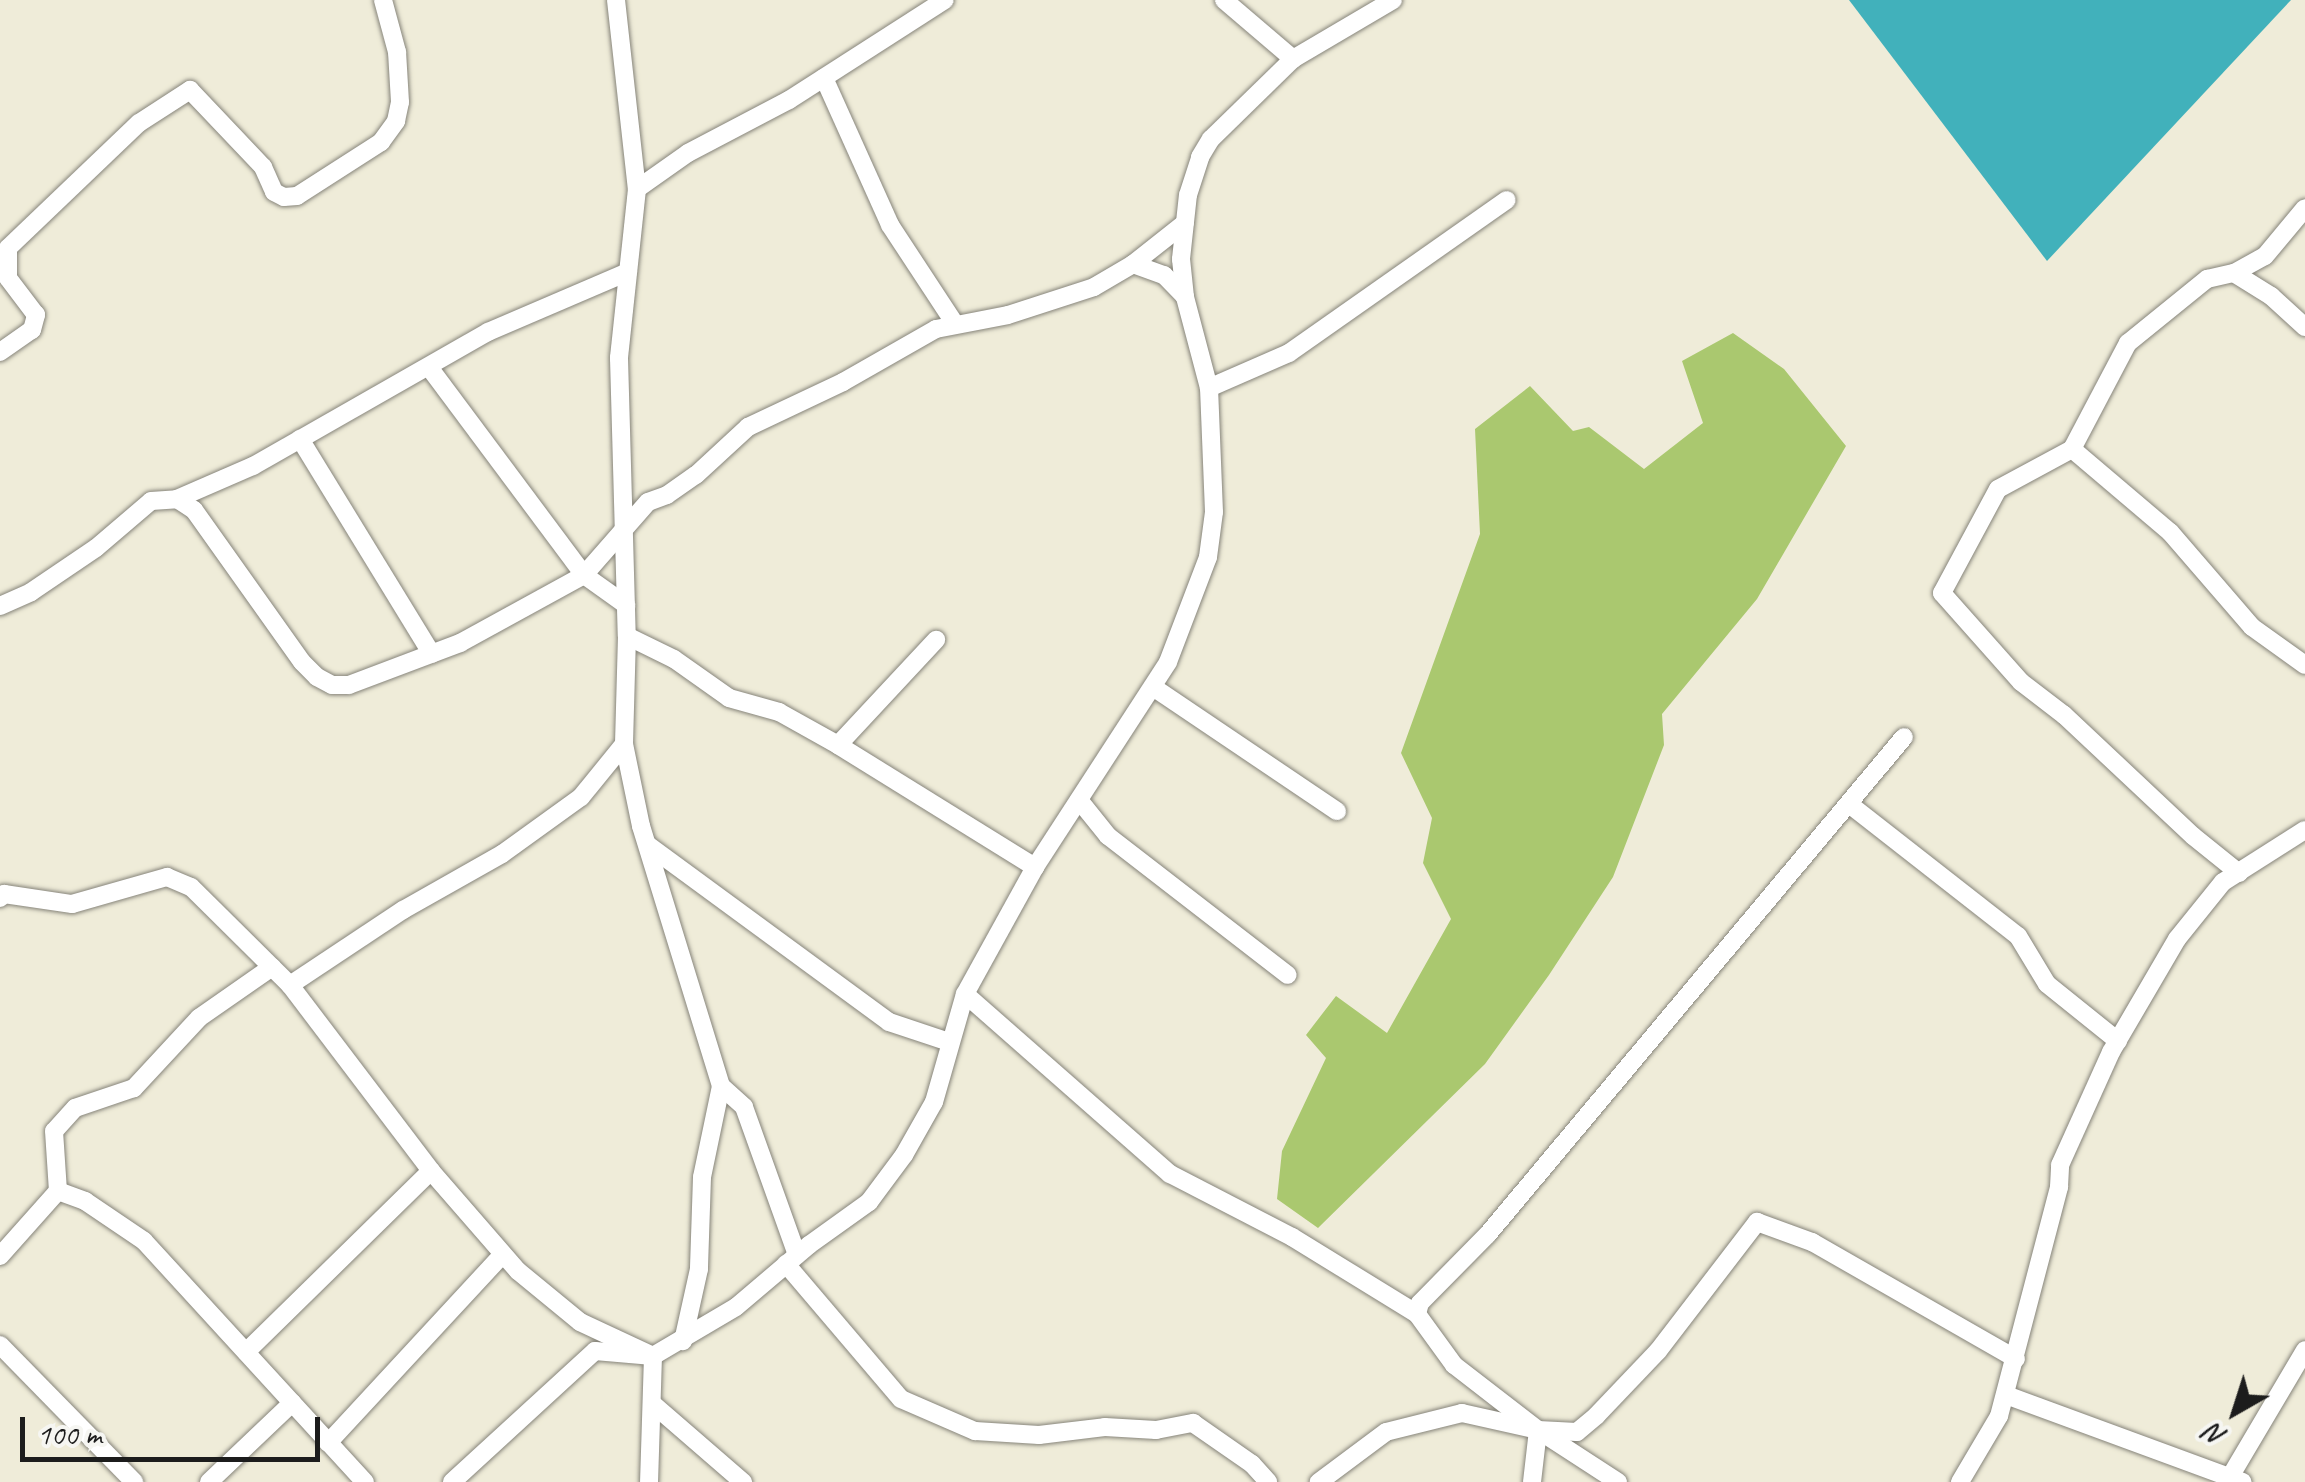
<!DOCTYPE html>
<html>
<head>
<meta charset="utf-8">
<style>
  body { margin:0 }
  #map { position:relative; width:2305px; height:1482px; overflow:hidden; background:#efecd9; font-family:Caveat,sans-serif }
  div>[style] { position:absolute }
  .green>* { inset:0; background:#aac86f }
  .water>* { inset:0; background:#41b1bb }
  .roads { filter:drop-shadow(0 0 2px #86847a) drop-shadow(0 0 2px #86847a) }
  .minor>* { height:18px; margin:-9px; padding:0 9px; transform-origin:9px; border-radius:9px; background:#fff }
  span { translate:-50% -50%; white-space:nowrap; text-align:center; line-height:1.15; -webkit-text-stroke:8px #f6f6f2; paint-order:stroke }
  .north { position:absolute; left:2185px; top:1362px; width:100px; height:100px; -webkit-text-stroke:8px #f6f6f2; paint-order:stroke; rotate:219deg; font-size:28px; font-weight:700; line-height:40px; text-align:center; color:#1c1c1c }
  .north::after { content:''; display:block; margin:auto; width:35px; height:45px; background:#1c1c1c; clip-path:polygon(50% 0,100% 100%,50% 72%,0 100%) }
  .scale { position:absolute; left:20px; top:1417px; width:300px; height:45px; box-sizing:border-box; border:5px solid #1c1c1c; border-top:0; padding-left:12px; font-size:30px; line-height:35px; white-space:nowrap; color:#1c1c1c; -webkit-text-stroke:8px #f6f6f2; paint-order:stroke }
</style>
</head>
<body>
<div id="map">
  <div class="green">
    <i style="clip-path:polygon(1733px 333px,1784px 369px,1846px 446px,1757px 599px,1662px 714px,1664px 745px,1613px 877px,1549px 975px,1485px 1064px,1318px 1228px,1277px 1199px,1282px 1151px,1326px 1058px,1306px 1035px,1336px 996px,1387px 1033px,1451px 919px,1423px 863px,1432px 818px,1401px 753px,1480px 534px,1475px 429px,1530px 386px,1573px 431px,1589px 427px,1644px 469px,1703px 423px,1682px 361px)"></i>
  </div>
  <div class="water">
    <i style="clip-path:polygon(1849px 0,2291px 0,2047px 261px)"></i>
  </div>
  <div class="roads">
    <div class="minor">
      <i style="left:616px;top:0;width:190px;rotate:83.7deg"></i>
      <i style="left:637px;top:189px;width:170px;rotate:96.1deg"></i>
      <i style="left:619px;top:358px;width:278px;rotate:88.4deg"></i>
      <i style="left:627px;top:636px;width:108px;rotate:91.6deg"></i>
      <i style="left:624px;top:744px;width:84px;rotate:78.3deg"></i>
      <i style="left:641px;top:826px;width:272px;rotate:72.9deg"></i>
      <i style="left:721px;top:1086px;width:93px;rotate:101.8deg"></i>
      <i style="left:702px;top:1177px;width:92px;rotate:91.9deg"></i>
      <i style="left:699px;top:1269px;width:74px;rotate:102.5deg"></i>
      <i style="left:1224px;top:0;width:91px;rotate:40.5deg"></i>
      <i style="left:824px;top:78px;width:161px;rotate:65.8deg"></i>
      <i style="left:890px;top:225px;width:118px;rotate:56.7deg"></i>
      <i style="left:637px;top:189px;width:62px;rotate:-35.2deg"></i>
      <i style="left:688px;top:153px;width:114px;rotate:-27.7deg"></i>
      <i style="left:789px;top:100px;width:185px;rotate:-32.7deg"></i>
      <i style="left:1133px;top:264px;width:33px;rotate:20deg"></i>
      <i style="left:1164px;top:275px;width:30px;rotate:46deg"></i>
      <i style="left:2234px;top:273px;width:35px;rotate:-29deg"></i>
      <i style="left:2265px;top:256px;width:62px;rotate:-50.2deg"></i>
      <i style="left:0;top:352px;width:39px;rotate:-35deg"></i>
      <i style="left:32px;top:330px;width:16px;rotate:-75deg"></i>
      <i style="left:36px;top:315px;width:46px;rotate:-127.1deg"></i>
      <i style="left:8px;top:278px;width:30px;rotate:-90deg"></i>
      <i style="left:8px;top:248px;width:181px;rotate:-43.7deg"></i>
      <i style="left:139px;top:123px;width:61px;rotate:-32.9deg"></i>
      <i style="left:190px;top:90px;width:106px;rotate:46.5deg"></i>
      <i style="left:263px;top:167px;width:27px;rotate:66deg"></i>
      <i style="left:274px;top:192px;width:11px;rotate:27deg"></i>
      <i style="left:284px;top:197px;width:13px;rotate:-4deg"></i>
      <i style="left:297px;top:196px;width:100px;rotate:-32.7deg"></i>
      <i style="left:381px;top:142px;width:26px;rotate:-54deg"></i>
      <i style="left:396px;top:121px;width:19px;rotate:-78deg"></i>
      <i style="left:400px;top:102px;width:50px;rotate:-93.4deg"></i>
      <i style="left:397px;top:52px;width:54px;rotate:-105.1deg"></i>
      <i style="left:429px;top:367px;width:259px;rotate:53.3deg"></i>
      <i style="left:584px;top:575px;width:52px;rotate:35.5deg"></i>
      <i style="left:1209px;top:388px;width:87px;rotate:-23.6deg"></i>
      <i style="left:1289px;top:353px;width:266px;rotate:-35.1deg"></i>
      <i style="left:300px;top:439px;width:252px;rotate:58.5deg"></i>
      <i style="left:2072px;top:449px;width:128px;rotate:40.3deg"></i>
      <i style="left:2170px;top:532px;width:125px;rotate:49.2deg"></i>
      <i style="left:2252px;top:627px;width:65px;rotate:35.6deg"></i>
      <i style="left:177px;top:499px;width:83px;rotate:-23.5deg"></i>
      <i style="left:253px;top:466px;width:271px;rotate:-29.7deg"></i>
      <i style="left:488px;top:332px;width:152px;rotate:-23.2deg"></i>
      <i style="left:0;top:606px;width:34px;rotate:-24deg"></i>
      <i style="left:31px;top:592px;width:78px;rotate:-34.1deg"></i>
      <i style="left:96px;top:548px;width:72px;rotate:-40.5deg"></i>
      <i style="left:151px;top:501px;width:26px;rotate:-4deg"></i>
      <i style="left:177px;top:499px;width:20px;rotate:33deg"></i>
      <i style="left:194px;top:510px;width:186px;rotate:54.6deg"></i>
      <i style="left:302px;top:662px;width:21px;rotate:45deg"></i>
      <i style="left:317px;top:677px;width:17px;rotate:28deg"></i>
      <i style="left:332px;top:685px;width:17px"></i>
      <i style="left:349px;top:685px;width:119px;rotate:-20.7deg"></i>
      <i style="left:460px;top:643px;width:141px;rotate:-28.7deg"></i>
      <i style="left:584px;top:575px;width:97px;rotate:-48.8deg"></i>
      <i style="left:648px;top:502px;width:20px;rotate:-20deg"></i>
      <i style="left:667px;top:495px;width:35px;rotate:-35deg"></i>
      <i style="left:696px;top:475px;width:71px;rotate:-42.7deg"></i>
      <i style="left:748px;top:427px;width:105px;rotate:-25.3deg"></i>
      <i style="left:843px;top:382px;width:107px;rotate:-29.7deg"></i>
      <i style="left:936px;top:329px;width:73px;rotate:-11deg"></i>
      <i style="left:1008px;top:315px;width:90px;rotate:-18deg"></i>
      <i style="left:1094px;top:287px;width:45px;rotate:-30.5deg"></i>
      <i style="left:1133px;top:264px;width:66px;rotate:-38.3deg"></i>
      <i style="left:627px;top:636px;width:52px;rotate:26.1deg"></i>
      <i style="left:674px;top:659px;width:67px;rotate:35.3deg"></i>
      <i style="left:729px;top:698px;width:52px;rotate:15.6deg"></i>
      <i style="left:779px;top:712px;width:68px;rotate:29.2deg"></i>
      <i style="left:838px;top:745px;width:232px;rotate:31.8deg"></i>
      <i style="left:1153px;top:687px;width:222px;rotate:34deg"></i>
      <i style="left:838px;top:745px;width:144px;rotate:-47deg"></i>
      <i style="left:1079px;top:800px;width:46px;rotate:51.1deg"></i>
      <i style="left:1108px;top:836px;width:227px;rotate:37.7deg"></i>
      <i style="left:1849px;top:804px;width:214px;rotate:38deg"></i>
      <i style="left:2018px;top:936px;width:56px;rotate:58.9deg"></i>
      <i style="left:2047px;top:984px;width:91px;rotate:38.8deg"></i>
      <i style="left:648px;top:845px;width:299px;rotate:36.3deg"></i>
      <i style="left:889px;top:1022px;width:63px;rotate:18.4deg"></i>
      <i style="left:2239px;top:873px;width:59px;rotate:-141.2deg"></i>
      <i style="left:2193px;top:836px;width:177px;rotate:-136.8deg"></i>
      <i style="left:2064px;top:715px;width:54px;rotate:-142.5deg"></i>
      <i style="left:2021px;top:682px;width:119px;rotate:-131.6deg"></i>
      <i style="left:1942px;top:593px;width:118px;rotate:-61.7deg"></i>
      <i style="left:1998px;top:489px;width:84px;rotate:-28.4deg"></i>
      <i style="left:2072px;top:449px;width:120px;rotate:-62.2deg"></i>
      <i style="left:2128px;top:343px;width:102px;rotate:-39deg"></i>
      <i style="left:2207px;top:279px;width:28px;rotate:-13deg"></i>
      <i style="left:2234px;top:273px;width:44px;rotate:31.9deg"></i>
      <i style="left:2271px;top:296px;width:46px;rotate:42.4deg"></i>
      <i style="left:0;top:898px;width:6px;rotate:-45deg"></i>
      <i style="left:4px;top:894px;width:69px;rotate:8.4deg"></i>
      <i style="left:72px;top:904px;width:99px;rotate:-15.9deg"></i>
      <i style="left:167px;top:877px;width:26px;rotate:23deg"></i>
      <i style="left:191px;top:887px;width:139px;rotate:44.7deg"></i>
      <i style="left:290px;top:985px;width:233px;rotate:52.8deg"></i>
      <i style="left:431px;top:1171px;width:133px;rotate:49deg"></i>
      <i style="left:518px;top:1271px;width:80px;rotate:39.4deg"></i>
      <i style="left:580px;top:1322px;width:81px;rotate:25deg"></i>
      <i style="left:653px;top:1356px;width:126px;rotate:91.8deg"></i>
      <i style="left:272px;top:967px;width:89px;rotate:145.1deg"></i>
      <i style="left:199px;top:1018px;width:96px;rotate:132.9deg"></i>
      <i style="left:134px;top:1088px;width:62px;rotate:161.3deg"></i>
      <i style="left:75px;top:1108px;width:31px;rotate:132deg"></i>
      <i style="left:54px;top:1131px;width:60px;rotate:86.2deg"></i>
      <i style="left:58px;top:1191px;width:29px;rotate:20deg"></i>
      <i style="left:85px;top:1201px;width:71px;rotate:34.1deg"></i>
      <i style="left:144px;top:1241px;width:327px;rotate:47.5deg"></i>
      <i style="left:290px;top:985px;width:136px;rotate:-33.6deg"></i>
      <i style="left:403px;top:910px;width:114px;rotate:-29.5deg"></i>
      <i style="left:502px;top:854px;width:97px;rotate:-35.8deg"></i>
      <i style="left:581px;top:797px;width:68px;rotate:-50.9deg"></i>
      <i style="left:965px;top:994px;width:273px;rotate:41.3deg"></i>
      <i style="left:1170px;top:1174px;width:137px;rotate:27.3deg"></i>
      <i style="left:1292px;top:1237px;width:147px;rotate:31.6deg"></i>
      <i style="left:1417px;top:1314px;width:63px;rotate:54deg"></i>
      <i style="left:1454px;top:1365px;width:106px;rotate:37.7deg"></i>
      <i style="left:1538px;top:1430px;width:78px;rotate:-167.4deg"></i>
      <i style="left:1462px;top:1413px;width:78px;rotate:166deg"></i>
      <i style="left:1386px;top:1432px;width:84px;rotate:143.3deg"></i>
      <i style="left:721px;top:1086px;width:31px;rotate:42deg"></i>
      <i style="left:744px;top:1107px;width:157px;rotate:70.3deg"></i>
      <i style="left:0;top:1256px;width:87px;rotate:-48.3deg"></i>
      <i style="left:786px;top:1264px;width:177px;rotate:49.6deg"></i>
      <i style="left:901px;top:1399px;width:81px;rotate:23.4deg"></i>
      <i style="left:975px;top:1431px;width:64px;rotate:3.6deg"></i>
      <i style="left:1039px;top:1435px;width:66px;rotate:-6.9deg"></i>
      <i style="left:1105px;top:1427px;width:51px;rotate:3.4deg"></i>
      <i style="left:1156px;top:1430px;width:38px;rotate:-11deg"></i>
      <i style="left:1193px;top:1423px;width:72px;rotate:34.8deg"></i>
      <i style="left:1252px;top:1464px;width:24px;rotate:48deg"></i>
      <i style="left:1417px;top:1314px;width:11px;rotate:-75deg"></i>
      <i style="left:1420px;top:1303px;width:97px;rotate:-45.4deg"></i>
      <i style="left:1488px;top:1234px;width:648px;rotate:-50.07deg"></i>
      <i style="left:0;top:1345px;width:192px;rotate:45.6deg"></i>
      <i style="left:246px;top:1352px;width:259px;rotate:-44.4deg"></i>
      <i style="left:2006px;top:1395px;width:252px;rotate:20.2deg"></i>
      <i style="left:654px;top:1405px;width:118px;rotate:40.9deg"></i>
      <i style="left:328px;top:1443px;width:256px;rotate:-47.2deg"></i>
      <i style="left:209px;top:1482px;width:115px;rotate:-43.6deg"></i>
      <i style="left:452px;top:1482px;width:194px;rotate:-42.5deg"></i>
      <i style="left:595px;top:1351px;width:58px;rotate:4.9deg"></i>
      <i style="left:653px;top:1356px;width:96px;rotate:-30.6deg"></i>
      <i style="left:736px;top:1307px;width:96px;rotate:-40.3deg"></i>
      <i style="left:809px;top:1245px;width:74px;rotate:-35.6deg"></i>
      <i style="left:869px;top:1202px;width:59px;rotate:-53.3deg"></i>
      <i style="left:904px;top:1155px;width:61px;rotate:-60.5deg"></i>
      <i style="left:934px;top:1102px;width:112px;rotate:-74deg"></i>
      <i style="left:965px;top:994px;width:145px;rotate:-61.1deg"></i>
      <i style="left:1035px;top:867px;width:244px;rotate:-57deg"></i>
      <i style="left:1168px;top:662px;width:112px;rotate:-69.1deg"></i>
      <i style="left:1208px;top:557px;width:45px;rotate:-82.4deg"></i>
      <i style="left:1214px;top:512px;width:124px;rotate:-92.3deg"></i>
      <i style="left:1209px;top:388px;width:94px;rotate:-104.8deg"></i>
      <i style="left:1185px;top:297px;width:38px;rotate:-96deg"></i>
      <i style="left:1181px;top:259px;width:64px;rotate:-83.8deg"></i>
      <i style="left:1188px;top:195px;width:40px;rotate:-72deg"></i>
      <i style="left:1200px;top:157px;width:21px;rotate:-59deg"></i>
      <i style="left:1211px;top:139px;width:115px;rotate:-44.3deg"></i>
      <i style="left:1293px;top:59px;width:116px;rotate:-30.5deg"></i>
      <i style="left:1532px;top:1482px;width:52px;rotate:-83.4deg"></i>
      <i style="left:1618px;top:1482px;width:95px;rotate:-147deg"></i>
      <i style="left:1538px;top:1430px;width:39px;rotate:3deg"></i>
      <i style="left:1577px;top:1432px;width:26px;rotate:-40deg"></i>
      <i style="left:1597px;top:1415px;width:88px;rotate:-46.4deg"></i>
      <i style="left:1658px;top:1351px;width:163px;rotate:-52.5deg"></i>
      <i style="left:1757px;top:1222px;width:59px;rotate:20deg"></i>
      <i style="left:1812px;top:1242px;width:235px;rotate:29.8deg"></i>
      <i style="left:1960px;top:1482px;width:77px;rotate:-59.4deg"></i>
      <i style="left:1999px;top:1416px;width:237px;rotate:-75.3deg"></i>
      <i style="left:2059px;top:1187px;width:22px;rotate:-87deg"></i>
      <i style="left:2060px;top:1165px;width:124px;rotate:-65.7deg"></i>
      <i style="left:2111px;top:1052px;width:131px;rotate:-59.7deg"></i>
      <i style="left:2177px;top:939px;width:73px;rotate:-51.1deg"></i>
      <i style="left:2223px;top:882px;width:97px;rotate:-32.4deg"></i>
      <i style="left:2227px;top:1482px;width:153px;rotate:-59.4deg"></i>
    </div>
  </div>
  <div class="north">N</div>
  <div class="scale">100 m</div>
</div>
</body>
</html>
